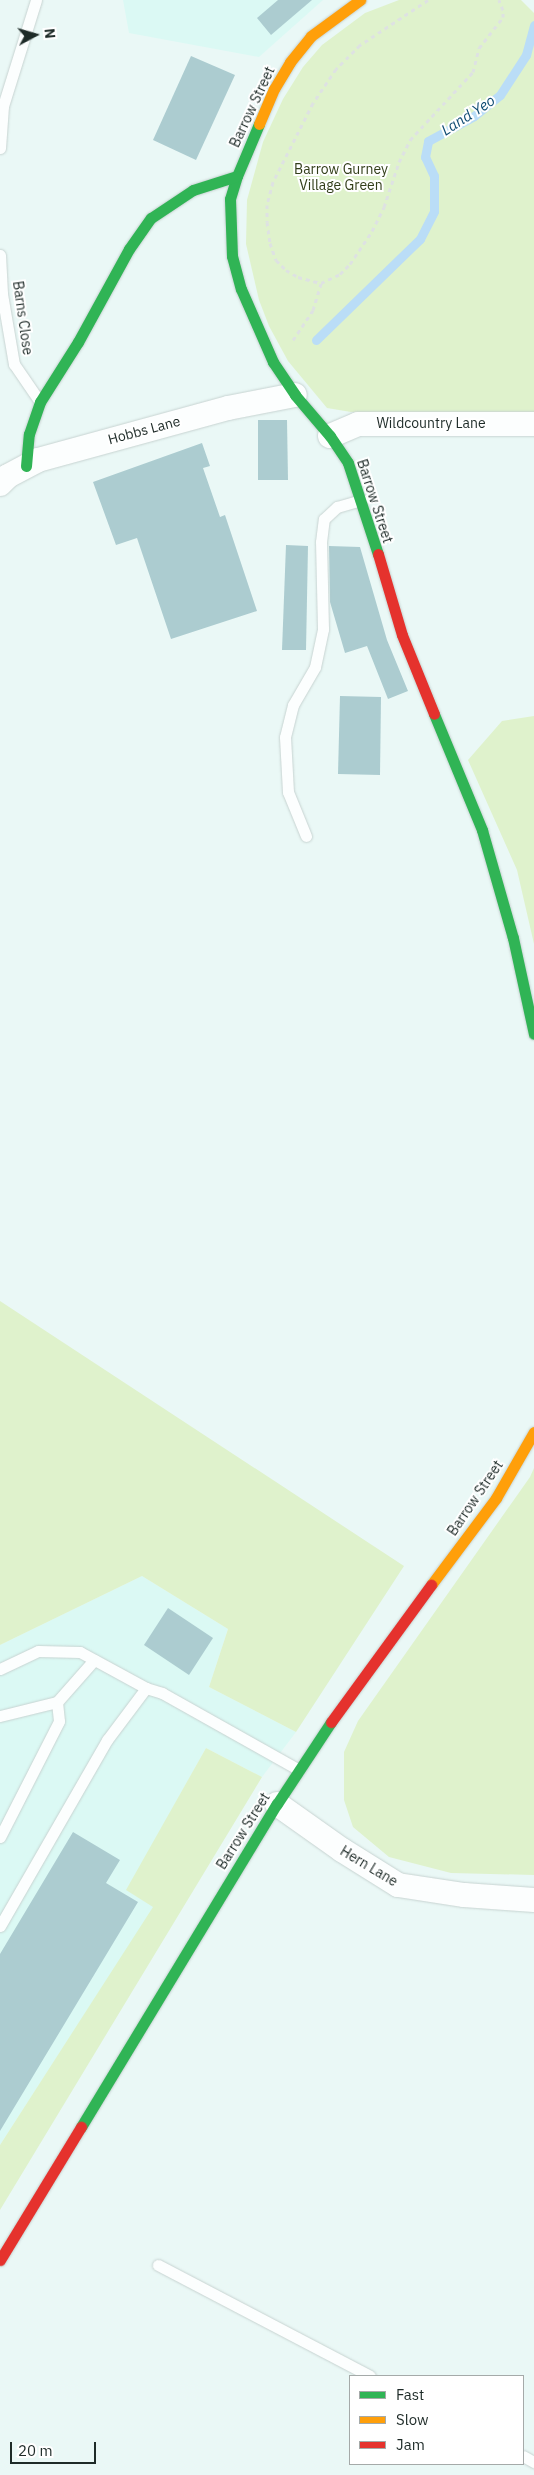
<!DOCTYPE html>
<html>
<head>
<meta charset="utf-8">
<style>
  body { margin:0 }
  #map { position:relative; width:534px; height:2475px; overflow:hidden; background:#eaf8f6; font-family:"IBM Plex Sans",sans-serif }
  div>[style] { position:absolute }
  .built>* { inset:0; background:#dbf9f4 }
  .green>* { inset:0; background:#dff2cc }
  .stream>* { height:9px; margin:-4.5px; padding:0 4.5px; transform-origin:4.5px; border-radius:4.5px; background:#baddf7 }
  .building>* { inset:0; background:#acccd0 }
  .path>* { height:3px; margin-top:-1.5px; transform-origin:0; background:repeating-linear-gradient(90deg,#dee2e2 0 4px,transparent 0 8px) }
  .roads { filter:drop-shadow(0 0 1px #c7d3d1) drop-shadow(0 0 1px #c7d3d1) }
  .lane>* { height:11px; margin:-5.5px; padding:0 5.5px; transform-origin:5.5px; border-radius:5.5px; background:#fcfefe }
  .street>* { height:24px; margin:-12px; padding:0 12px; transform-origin:12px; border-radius:12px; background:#fcfefe }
  .fast>* { height:11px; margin:-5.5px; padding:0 5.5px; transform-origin:5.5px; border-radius:5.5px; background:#30b455 }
  .slow>* { height:11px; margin:-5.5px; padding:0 5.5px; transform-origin:5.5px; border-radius:5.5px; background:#ff9f0a }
  .jam>* { height:11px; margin:-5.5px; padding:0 5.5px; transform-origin:5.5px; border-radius:5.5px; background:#e5322d }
  span { translate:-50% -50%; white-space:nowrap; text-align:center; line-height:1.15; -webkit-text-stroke:4px #fff; paint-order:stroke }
  .street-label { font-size:14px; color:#1e2b28 }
  .park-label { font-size:14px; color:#323e19 }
  .water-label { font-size:15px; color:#0d4a71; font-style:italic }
  .legend { position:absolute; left:349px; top:2375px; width:175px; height:90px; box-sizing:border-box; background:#fff; border:1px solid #a5aaa9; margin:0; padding:6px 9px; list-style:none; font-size:15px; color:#1e2b28 }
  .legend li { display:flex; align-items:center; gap:10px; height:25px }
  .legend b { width:25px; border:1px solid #a5aaa9 }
  .north { position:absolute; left:10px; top:10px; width:50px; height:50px; -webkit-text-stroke:4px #fff; paint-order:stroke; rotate:84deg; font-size:14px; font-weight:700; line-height:20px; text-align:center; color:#1e2b28 }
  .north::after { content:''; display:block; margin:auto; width:18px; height:22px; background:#1e2b28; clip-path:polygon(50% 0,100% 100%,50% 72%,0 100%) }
  .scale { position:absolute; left:10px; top:2442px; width:86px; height:22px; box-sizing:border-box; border:2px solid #1e2b28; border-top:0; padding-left:6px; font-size:15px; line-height:18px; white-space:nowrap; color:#1e2b28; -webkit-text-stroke:4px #fff; paint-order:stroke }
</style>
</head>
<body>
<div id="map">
  <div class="built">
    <i style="clip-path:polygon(123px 0,323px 0,259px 57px,129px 33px)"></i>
    <i style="clip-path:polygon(142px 1576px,228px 1629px,209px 1687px,296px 1732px,262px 1777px,206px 1748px,127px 1890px,154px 1907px,0 2145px,0 1645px)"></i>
  </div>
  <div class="green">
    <i style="clip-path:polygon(399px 0,521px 0,534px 13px,534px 414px,351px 412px,327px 408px,288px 361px,269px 326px,259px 300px,246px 244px,247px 200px,263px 142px,283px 99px,303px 67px,322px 45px,365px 13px)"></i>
    <i style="clip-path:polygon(534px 716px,534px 944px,517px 870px,468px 760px,502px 721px)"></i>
    <i style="clip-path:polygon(0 1301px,404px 1566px,296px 1732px,209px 1687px,228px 1629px,142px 1576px,0 1645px)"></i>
    <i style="clip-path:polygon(534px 1468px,534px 1875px,451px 1873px,389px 1857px,353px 1827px,344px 1800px,344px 1752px,358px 1721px,530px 1477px)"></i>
    <i style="clip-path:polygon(206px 1748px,262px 1777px,0 2210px,0 2145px,153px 1907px,126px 1890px)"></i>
  </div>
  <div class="stream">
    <i style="left:316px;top:340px;width:145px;rotate:-44.2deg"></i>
    <i style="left:420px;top:239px;width:31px;rotate:-63deg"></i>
    <i style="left:434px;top:211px;width:35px;rotate:-90deg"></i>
    <i style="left:434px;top:176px;width:21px;rotate:-115deg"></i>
    <i style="left:425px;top:157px;width:16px;rotate:-79deg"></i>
    <i style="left:428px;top:141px;width:52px;rotate:-28.5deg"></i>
    <i style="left:474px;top:116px;width:33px;rotate:-39deg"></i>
    <i style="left:500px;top:95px;width:48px;rotate:-57deg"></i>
    <i style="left:526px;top:55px;width:31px;rotate:-75deg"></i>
  </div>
  <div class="building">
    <i style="clip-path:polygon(278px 0,312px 0,271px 35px,257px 18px)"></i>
    <i style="clip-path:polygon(191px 56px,235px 75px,196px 160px,153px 140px)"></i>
    <i style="clip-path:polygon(258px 420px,287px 420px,288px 480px,258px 480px)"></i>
    <i style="clip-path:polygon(202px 443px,210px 466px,203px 468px,220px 517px,225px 515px,257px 611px,171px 639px,137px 538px,116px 545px,93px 482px)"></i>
    <i style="clip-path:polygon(286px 545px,308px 546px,306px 650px,282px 650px)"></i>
    <i style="clip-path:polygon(329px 546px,360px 547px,387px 640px,408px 691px,388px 699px,367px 646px,345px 653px,330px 602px)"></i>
    <i style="clip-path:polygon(340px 696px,381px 697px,380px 775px,338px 774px)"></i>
    <i style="clip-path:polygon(168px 1608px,213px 1638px,189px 1675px,144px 1645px)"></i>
    <i style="clip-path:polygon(73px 1832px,120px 1860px,106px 1883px,138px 1902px,0 2131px,0 1954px)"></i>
  </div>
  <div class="path">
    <i style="left:428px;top:0;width:82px;rotate:146.5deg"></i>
    <i style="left:360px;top:45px;width:34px;rotate:135deg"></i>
    <i style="left:336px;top:69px;width:41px;rotate:124.1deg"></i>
    <i style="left:313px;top:103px;width:89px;rotate:116.9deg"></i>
    <i style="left:273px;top:182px;width:24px;rotate:105deg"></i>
    <i style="left:267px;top:205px;width:17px;rotate:90deg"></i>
    <i style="left:267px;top:222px;width:21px;rotate:82deg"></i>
    <i style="left:270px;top:243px;width:18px;rotate:71deg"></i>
    <i style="left:276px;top:260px;width:14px;rotate:45deg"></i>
    <i style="left:286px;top:270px;width:14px;rotate:30deg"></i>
    <i style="left:298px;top:277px;width:24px;rotate:15deg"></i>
    <i style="left:321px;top:283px;width:21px;rotate:-25deg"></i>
    <i style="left:340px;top:274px;width:14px;rotate:-45deg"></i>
    <i style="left:350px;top:264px;width:40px;rotate:-56deg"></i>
    <i style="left:372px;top:231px;width:27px;rotate:-63deg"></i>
    <i style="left:384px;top:207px;width:47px;rotate:-71.6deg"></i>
    <i style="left:399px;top:162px;width:25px;rotate:-63deg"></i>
    <i style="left:410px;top:140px;width:93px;rotate:-47.2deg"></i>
    <i style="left:473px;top:72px;width:25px;rotate:-76deg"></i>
    <i style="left:479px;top:48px;width:39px;rotate:-52deg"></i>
    <i style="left:503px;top:17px;width:7px;rotate:-90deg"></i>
    <i style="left:503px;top:10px;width:11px;rotate:-112deg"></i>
    <i style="left:293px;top:340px;width:36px;rotate:-56deg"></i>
    <i style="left:313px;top:310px;width:28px;rotate:-73deg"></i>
  </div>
  <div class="roads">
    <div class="lane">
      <i style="left:0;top:148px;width:42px;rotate:-85.9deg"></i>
      <i style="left:3px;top:106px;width:111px;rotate:-72.7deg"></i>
      <i style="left:0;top:255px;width:39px;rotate:87deg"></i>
      <i style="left:2px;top:294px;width:71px;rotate:80.3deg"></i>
      <i style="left:14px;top:364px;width:46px;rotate:55.6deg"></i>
      <i style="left:306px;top:836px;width:48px;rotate:-112.2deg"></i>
      <i style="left:288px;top:792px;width:55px;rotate:-93.1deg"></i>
      <i style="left:285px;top:737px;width:33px;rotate:-76deg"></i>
      <i style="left:293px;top:705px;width:44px;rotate:-59.9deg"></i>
      <i style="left:315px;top:667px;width:39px;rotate:-78deg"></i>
      <i style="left:323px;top:629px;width:87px;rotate:-91.3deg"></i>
      <i style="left:321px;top:542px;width:23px;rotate:-83deg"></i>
      <i style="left:324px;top:519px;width:18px;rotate:-43deg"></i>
      <i style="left:337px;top:507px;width:26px;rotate:-16deg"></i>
      <i style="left:0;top:1669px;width:42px;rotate:-25.3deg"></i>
      <i style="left:38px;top:1651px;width:42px;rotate:1.4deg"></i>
      <i style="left:80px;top:1652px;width:75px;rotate:28.6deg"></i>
      <i style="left:146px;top:1688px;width:17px;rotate:17deg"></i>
      <i style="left:162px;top:1693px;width:157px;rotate:29.3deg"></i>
      <i style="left:0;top:1716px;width:59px;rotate:-13.8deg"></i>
      <i style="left:57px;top:1702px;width:56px;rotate:-48.6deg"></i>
      <i style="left:0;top:1837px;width:130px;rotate:-63deg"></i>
      <i style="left:59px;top:1721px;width:19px;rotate:-96deg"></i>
      <i style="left:0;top:1926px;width:215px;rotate:-60.1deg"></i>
      <i style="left:107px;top:1740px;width:65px;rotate:-53.1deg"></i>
      <i style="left:158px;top:2265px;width:239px;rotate:27.6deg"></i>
      <i style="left:523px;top:2456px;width:13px;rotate:29deg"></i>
    </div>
    <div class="street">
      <i style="left:330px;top:436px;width:30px;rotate:-23deg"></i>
      <i style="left:358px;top:424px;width:176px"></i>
      <i style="left:0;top:484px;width:11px;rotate:-45deg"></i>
      <i style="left:8px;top:476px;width:34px;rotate:-28deg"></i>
      <i style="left:38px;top:460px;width:197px;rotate:-15.3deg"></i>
      <i style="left:228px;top:408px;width:68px;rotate:-11deg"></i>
      <i style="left:277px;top:1804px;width:80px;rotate:35.3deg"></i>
      <i style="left:342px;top:1850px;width:66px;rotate:32deg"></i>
      <i style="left:398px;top:1885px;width:67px;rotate:8.6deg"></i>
      <i style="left:464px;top:1895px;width:70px;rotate:4.1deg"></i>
    </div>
    <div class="fast">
      <i style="left:259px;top:124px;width:56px;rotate:112.9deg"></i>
      <i style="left:237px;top:176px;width:24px;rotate:107deg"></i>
      <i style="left:230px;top:199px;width:57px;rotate:88deg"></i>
      <i style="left:232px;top:256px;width:34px;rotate:75deg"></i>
      <i style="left:241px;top:289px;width:80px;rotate:66.3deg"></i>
      <i style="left:273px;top:362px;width:40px;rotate:56deg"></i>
      <i style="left:295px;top:395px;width:54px;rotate:49.5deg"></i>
      <i style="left:330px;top:436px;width:32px;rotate:56deg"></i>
      <i style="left:348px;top:463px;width:96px;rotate:71.8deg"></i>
      <i style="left:26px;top:466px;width:32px;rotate:-85deg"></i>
      <i style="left:29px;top:434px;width:34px;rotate:-71deg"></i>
      <i style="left:40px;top:402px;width:71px;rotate:-57.7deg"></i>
      <i style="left:78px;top:342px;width:106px;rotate:-61.3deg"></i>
      <i style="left:129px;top:249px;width:38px;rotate:-55deg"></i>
      <i style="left:151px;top:218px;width:50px;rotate:-33.7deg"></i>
      <i style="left:193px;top:190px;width:46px;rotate:-17.7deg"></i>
      <i style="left:434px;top:714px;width:126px;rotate:67.5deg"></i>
      <i style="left:482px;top:830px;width:112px;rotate:74deg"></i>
      <i style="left:513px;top:938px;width:98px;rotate:77.7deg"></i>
      <i style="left:81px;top:2127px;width:378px;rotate:-58.8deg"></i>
      <i style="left:277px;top:1804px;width:98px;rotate:-56.6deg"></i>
    </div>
    <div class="slow">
      <i style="left:259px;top:124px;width:38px;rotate:-67deg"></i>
      <i style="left:274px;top:89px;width:31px;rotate:-59deg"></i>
      <i style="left:290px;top:62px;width:33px;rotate:-51deg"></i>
      <i style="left:311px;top:36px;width:61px;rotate:-36.3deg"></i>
      <i style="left:431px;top:1585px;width:109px;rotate:-53.2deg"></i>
      <i style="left:496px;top:1498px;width:76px;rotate:-60.1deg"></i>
    </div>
    <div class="jam">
      <i style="left:378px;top:554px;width:84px;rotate:73.5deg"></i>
      <i style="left:402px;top:635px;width:85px;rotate:67.9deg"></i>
      <i style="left:331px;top:1722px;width:170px;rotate:-53.9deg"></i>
      <i style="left:0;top:2260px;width:156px;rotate:-58.7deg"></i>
    </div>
  </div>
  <div class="street-label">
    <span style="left:252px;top:107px;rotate:-65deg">Barrow Street</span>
    <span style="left:23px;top:318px;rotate:82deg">Barns Close</span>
    <span style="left:431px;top:423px">Wildcountry Lane</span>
    <span style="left:144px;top:430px;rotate:-15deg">Hobbs Lane</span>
    <span style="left:375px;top:501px;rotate:72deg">Barrow Street</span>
    <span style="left:475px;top:1498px;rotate:-56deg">Barrow Street</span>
    <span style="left:243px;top:1831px;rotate:-58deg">Barrow Street</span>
    <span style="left:369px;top:1866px;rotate:31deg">Hern Lane</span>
  </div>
  <div class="park-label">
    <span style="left:341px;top:177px">Barrow Gurney<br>Village Green</span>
  </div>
  <div class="water-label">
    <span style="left:468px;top:115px;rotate:-33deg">Land Yeo</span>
  </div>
  <ul class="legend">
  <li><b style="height:6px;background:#30b455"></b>Fast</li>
  <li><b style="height:6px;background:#ff9f0a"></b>Slow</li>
  <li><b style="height:6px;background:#e5322d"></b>Jam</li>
  </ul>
  <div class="north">N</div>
  <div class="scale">20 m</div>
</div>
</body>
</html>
